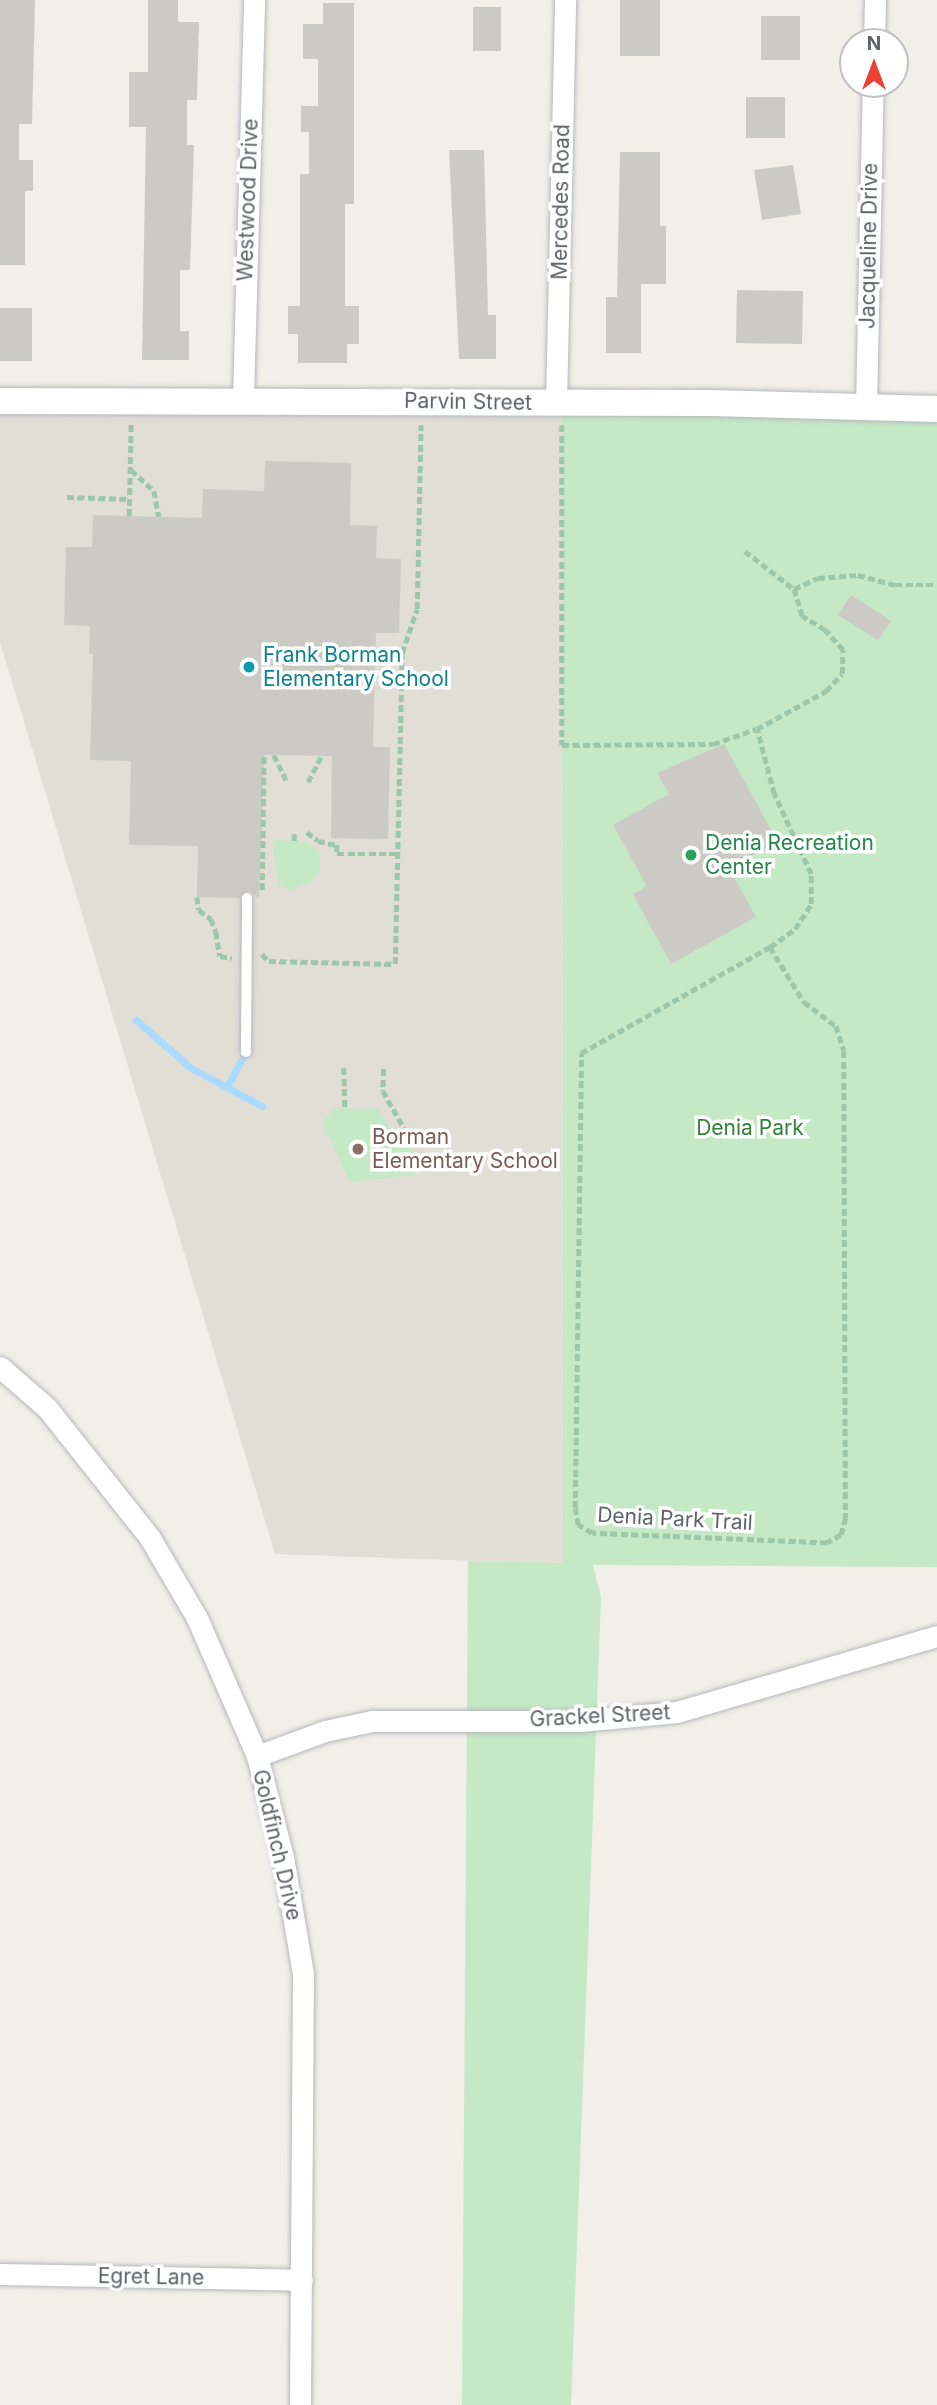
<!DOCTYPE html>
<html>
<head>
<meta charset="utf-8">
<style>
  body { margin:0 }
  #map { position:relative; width:937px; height:2405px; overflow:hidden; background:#f1efe8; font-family:Inter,sans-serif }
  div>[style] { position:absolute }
  .education>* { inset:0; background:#e1ded6 }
  .green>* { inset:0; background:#c5e8c5 }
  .stream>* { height:7px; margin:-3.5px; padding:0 3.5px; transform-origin:3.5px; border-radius:3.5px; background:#aadaff }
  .building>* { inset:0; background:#cccac5 }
  .path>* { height:4.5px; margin-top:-2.25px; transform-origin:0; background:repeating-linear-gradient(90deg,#9cc7a9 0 7px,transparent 0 10.5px) }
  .roads { filter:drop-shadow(0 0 2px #b5b8bc) drop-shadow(0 0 2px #b5b8bc) }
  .service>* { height:10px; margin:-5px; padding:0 5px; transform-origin:5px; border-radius:5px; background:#fff }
  .minor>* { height:21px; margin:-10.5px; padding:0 10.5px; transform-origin:10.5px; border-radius:10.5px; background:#fff }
  .tertiary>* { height:26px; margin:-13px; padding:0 13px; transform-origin:13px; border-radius:13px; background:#fff }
  .dots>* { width:19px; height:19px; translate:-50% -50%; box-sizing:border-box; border:4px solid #fff; border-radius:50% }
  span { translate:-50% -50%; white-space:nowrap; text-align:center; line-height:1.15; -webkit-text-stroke:7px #fff; paint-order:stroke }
  .street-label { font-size:21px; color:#5f6368 }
  .culture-label { font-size:21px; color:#0d838f }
  .left { translate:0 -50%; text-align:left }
  .leisure-label { font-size:21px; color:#27864d }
  .park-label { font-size:21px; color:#348238 }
  .education-label { font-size:21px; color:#785e54 }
  .north { position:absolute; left:839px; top:28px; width:70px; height:70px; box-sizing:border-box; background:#fff; border:2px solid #bfc1c3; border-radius:50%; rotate:0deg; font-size:19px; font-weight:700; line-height:28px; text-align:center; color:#5f6368 }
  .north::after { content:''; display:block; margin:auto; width:24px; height:32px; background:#ea4335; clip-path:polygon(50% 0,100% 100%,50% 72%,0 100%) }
</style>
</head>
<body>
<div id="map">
  <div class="education">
    <i style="clip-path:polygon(0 400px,562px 403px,563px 1564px,275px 1554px,0 642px)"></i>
  </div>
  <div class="green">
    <i style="clip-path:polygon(562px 403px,937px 409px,937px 1567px,593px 1565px,601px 1597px,571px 2405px,462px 2405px,468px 1561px,563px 1563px)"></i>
    <i style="clip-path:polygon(272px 840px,306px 841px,320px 851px,320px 871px,313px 881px,291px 890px,279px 886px)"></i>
    <i style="clip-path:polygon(335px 1108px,379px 1109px,389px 1128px,413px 1127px,415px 1175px,350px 1182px,322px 1122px)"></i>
  </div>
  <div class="stream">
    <i style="left:136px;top:1020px;width:73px;rotate:41.1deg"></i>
    <i style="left:191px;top:1068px;width:81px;rotate:28.2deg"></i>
    <i style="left:227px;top:1087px;width:40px;rotate:-62deg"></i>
  </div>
  <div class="building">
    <i style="clip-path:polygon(0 0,35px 0,32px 124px,19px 124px,19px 160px,33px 160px,33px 191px,25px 191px,25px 265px,0 265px)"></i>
    <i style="clip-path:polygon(148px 0,178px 0,178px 22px,199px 22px,197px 100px,187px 100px,187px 145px,194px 145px,190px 270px,180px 270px,180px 331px,189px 331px,189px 360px,142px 360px,146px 127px,129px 127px,129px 72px,148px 72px)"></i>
    <i style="clip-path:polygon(620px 0,660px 0,660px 56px,620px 56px)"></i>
    <i style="clip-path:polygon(323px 3px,354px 3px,354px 204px,345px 204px,345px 306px,359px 306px,359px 344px,347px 344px,347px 363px,298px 363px,298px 334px,288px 334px,288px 306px,300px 306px,300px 174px,309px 174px,309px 132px,301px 132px,301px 106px,318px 106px,318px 59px,303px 59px,303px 24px,323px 24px)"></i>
    <i style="clip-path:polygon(473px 7px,501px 7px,501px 51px,473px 51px)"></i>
    <i style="clip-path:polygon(761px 16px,800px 16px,800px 60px,761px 60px)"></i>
    <i style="clip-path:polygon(746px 97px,785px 97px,785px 138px,746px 138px)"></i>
    <i style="clip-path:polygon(449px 150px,484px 150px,488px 315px,496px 315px,496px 359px,459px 359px)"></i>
    <i style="clip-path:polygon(620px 152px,660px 152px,660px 226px,666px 226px,666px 284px,641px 284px,641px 353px,606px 353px,606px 297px,617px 297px)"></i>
    <i style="clip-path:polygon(793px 165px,801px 214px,762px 220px,754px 170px)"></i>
    <i style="clip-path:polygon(737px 290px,803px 291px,802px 344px,736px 343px)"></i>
    <i style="clip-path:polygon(0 308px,32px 308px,32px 361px,0 361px)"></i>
    <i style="clip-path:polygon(265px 461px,351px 463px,350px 525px,377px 526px,376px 558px,401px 559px,399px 633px,376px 633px,373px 747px,390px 747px,388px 839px,331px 838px,332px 756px,264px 755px,259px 898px,248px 890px,239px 898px,197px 897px,198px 846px,129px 845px,131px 761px,90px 760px,93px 654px,89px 654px,90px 626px,64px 625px,66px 547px,92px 547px,93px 515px,202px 518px,203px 489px,264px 491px)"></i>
    <i style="clip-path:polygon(851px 595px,891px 621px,878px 640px,838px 615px)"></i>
    <i style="clip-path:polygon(724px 744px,778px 842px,729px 868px,756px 917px,671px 964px,633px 894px,647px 886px,613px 825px,669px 794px,657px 773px)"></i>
  </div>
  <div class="path">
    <i style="left:562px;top:425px;width:320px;rotate:90deg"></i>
    <i style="left:562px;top:745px;width:151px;rotate:-0.4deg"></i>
    <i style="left:713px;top:744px;width:46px;rotate:-19.2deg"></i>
    <i style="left:131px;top:470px;width:31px;rotate:42deg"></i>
    <i style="left:154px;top:491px;width:26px;rotate:79deg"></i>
    <i style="left:67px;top:497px;width:62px;rotate:1.8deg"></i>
    <i style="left:129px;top:516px;width:92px;rotate:-88.8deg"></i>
    <i style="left:745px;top:551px;width:62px;rotate:37.8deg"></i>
    <i style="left:274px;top:755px;width:30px;rotate:64deg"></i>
    <i style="left:308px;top:782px;width:29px;rotate:-63deg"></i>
    <i style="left:307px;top:832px;width:14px;rotate:39deg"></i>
    <i style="left:318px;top:841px;width:19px;rotate:12deg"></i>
    <i style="left:337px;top:845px;width:9px;rotate:90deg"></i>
    <i style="left:337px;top:854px;width:60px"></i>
    <i style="left:294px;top:841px;width:7px;rotate:-90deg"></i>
    <i style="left:262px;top:890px;width:136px;rotate:-89.2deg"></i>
    <i style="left:197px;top:897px;width:13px;rotate:81deg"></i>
    <i style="left:199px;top:910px;width:15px;rotate:37deg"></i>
    <i style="left:211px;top:919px;width:14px;rotate:69deg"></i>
    <i style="left:216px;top:932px;width:24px;rotate:81deg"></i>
    <i style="left:220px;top:956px;width:12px;rotate:9deg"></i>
    <i style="left:770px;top:947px;width:65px;rotate:58.3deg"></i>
    <i style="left:804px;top:1002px;width:40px;rotate:37deg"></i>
    <i style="left:836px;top:1026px;width:26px;rotate:72deg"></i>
    <i style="left:844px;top:1051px;width:467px;rotate:89.8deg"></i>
    <i style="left:846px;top:1518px;width:18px;rotate:106deg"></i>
    <i style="left:841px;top:1535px;width:16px;rotate:150deg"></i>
    <i style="left:827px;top:1543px;width:235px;rotate:-177.6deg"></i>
    <i style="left:592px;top:1533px;width:16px;rotate:-150deg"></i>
    <i style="left:578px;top:1525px;width:17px;rotate:-100deg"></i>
    <i style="left:575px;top:1508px;width:455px;rotate:-89.2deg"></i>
    <i style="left:581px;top:1053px;width:217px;rotate:-29.3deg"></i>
    <i style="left:770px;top:947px;width:31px;rotate:-36deg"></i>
    <i style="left:795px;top:929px;width:30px;rotate:-57deg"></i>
    <i style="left:811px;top:904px;width:30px;rotate:-90deg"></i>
    <i style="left:811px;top:874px;width:88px;rotate:-114.8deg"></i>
    <i style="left:774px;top:794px;width:67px;rotate:-104.7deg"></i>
    <i style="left:757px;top:729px;width:79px;rotate:-28.8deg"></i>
    <i style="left:826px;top:691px;width:23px;rotate:-47deg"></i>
    <i style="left:842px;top:674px;width:24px;rotate:-88deg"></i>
    <i style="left:843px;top:650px;width:27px;rotate:-132deg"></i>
    <i style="left:825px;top:630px;width:27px;rotate:-149deg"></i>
    <i style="left:802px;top:616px;width:28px;rotate:-107deg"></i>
    <i style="left:794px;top:589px;width:26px;rotate:-25deg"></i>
    <i style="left:818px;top:578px;width:40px;rotate:-4.3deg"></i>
    <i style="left:858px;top:575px;width:38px;rotate:15deg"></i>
    <i style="left:895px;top:585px;width:42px"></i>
    <i style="left:262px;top:954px;width:10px;rotate:45deg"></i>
    <i style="left:269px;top:961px;width:126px;rotate:1.4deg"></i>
    <i style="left:395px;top:964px;width:311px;rotate:-88.7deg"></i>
    <i style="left:402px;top:653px;width:46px;rotate:-71.2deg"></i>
    <i style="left:417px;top:609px;width:184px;rotate:-88.8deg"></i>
    <i style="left:344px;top:1068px;width:41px;rotate:88.6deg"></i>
    <i style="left:384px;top:1069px;width:22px;rotate:93deg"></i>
    <i style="left:383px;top:1091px;width:43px;rotate:60.4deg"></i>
  </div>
  <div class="roads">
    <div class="service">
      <i style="left:246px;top:1052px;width:154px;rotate:-89.6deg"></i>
    </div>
    <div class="minor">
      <i style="left:874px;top:42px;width:42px;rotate:-88.6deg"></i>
      <i style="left:243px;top:399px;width:399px;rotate:-88.4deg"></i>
      <i style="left:556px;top:403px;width:403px;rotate:-88.7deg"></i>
      <i style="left:866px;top:408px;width:324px;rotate:-88.8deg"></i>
      <i style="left:0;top:1367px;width:62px;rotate:41.1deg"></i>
      <i style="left:47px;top:1408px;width:166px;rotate:51.6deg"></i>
      <i style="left:150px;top:1538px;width:93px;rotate:59.6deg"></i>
      <i style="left:197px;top:1618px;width:150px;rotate:66.5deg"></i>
      <i style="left:257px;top:1756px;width:104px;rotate:75.6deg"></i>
      <i style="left:283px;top:1857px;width:119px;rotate:80.3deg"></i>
      <i style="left:303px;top:1974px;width:431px;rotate:90.4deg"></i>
      <i style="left:257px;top:1756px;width:72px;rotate:-20.2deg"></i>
      <i style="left:325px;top:1731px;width:48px;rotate:-12deg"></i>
      <i style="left:372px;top:1721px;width:208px"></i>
      <i style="left:580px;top:1721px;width:97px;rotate:-5.3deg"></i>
      <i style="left:677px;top:1712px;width:271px;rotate:-16.3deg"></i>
      <i style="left:0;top:2274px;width:302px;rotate:1.1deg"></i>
    </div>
    <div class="tertiary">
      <i style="left:0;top:401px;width:711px;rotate:0.16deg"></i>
      <i style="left:711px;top:403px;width:226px;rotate:1.5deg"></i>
    </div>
  </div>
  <div class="dots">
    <i style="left:249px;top:667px;background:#0f9aa8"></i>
    <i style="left:691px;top:855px;background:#2e9e5b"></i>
    <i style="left:358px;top:1149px;background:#8d6e63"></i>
  </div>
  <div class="street-label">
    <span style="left:248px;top:200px;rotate:-88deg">Westwood Drive</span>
    <span style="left:561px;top:202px;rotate:-89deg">Mercedes Road</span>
    <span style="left:869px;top:246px;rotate:-89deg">Jacqueline Drive</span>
    <span style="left:468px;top:402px;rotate:1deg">Parvin Street</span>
    <span style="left:675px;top:1519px;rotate:3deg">Denia Park Trail</span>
    <span style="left:600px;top:1716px;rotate:-3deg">Grackel Street</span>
    <span style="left:277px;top:1845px;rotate:77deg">Goldfinch Drive</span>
    <span style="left:151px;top:2277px;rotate:1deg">Egret Lane</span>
  </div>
  <div class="culture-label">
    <span class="left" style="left:263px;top:667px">Frank Borman<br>Elementary School</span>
  </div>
  <div class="leisure-label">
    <span class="left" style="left:705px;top:855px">Denia Recreation<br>Center</span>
  </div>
  <div class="park-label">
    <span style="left:750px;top:1128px">Denia Park</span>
  </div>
  <div class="education-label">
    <span class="left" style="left:372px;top:1149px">Borman<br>Elementary School</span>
  </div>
  <div class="north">N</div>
</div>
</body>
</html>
